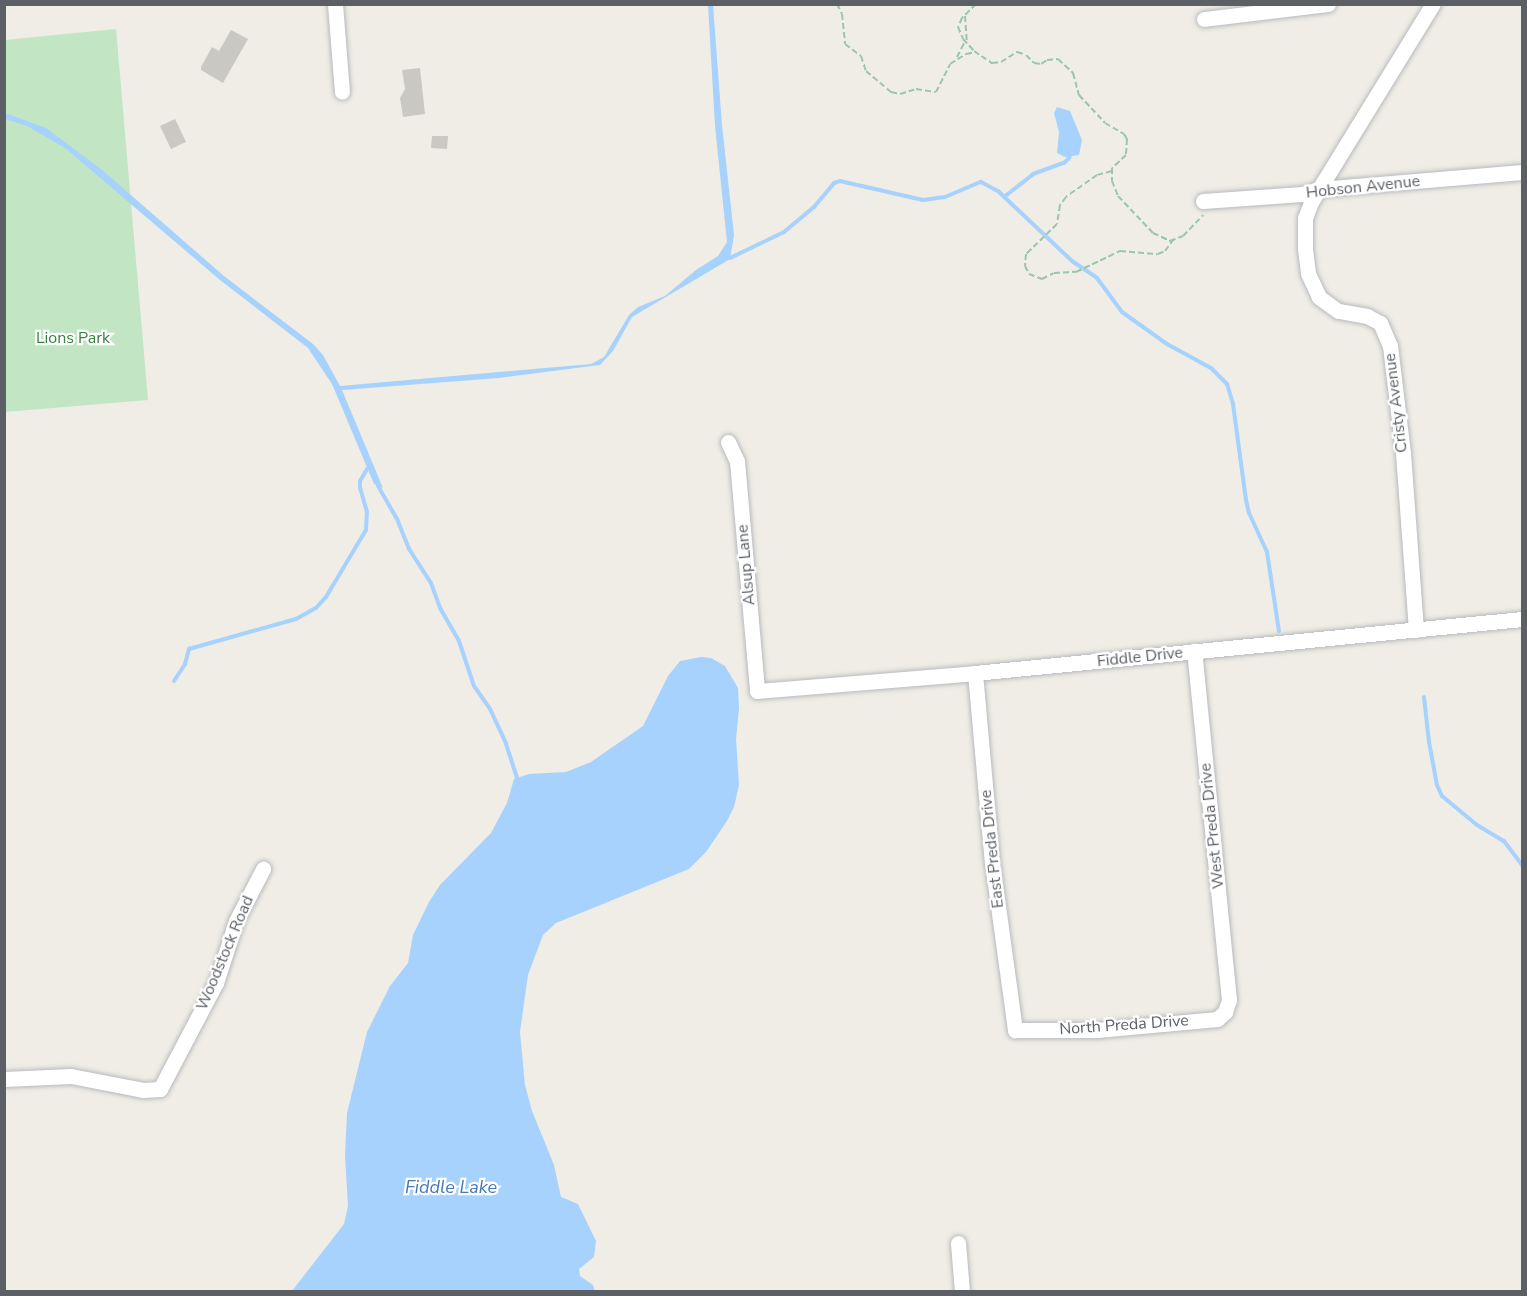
<!DOCTYPE html>
<html>
<head>
<meta charset="utf-8">
<style>
  body { margin:0 }
  #map { position:relative; width:1527px; height:1296px; overflow:hidden; background:#efede5; font-family:"Nunito Sans",sans-serif }
  div>[style] { position:absolute }
  .green>* { inset:0; background:#c2e5c4 }
  .water>* { inset:0; background:#a7d2fd }
  .stream>* { height:4px; margin:-2px; padding:0 2px; transform-origin:2px; border-radius:2px; background:#a7d2fd }
  .building>* { inset:0; background:#cac8c2 }
  .path>* { height:2px; margin-top:-1px; transform-origin:0; background:repeating-linear-gradient(90deg,#9bc6aa 0 6px,transparent 0 9px) }
  .roads { filter:drop-shadow(0 0 2px #b7babe) drop-shadow(0 0 2px #b7babe) }
  .minor>* { height:15px; margin:-7.5px; padding:0 7.5px; transform-origin:7.5px; border-radius:7.5px; background:#fff }
  span { translate:-50% -50%; white-space:nowrap; text-align:center; line-height:1.15; -webkit-text-stroke:4.5px #fff; paint-order:stroke }
  .street-label { font-size:16px; color:#5c6065 }
  .park-label { font-size:16px; color:#36823e }
  .water-label { font-size:18px; color:#4678b8; font-style:italic }
  .frame { position:absolute; inset:0; border:6px solid #5c6065; pointer-events:none }
</style>
</head>
<body>
<div id="map">
  <div class="green">
    <i style="clip-path:polygon(116px 29px,148px 400px,5px 412px,5px 40px)"></i>
  </div>
  <div class="water">
    <i style="clip-path:polygon(708px 5px,713px 5px,722px 125px,734px 235px,730px 259px,632px 317px,613px 351px,600px 365px,499px 378px,342px 390px,383px 488px,374px 484px,332px 384px,308px 348px,220px 280px,65px 148px,27px 126px,5px 119px,5px 113px,46px 128px,101px 169px,224px 276px,313px 344px,323px 355px,340px 386px,591px 364px,604px 357px,629px 315px,638px 307px,665px 296px,696px 270px,718px 256px,727px 242px,715px 126px)"></i>
    <i style="clip-path:polygon(1057px 107px,1070px 111px,1082px 140px,1079px 155px,1065px 157px,1057px 153px,1059px 132px,1054px 113px)"></i>
    <i style="clip-path:polygon(701px 657px,711px 658px,725px 666px,738px 688px,739px 708px,736px 739px,739px 785px,734px 807px,727px 821px,706px 852px,689px 869px,556px 923px,543px 935px,528px 975px,520px 1032px,525px 1085px,532px 1111px,554px 1165px,561px 1197px,578px 1204px,596px 1241px,594px 1257px,579px 1269px,580px 1276px,593px 1285px,595px 1291px,292px 1291px,344px 1224px,348px 1206px,345px 1156px,347px 1113px,367px 1032px,390px 986px,408px 963px,413px 935px,429px 902px,440px 885px,491px 833px,507px 803px,514px 779px,529px 774px,566px 772px,591px 762px,643px 726px,668px 676px,680px 661px)"></i>
  </div>
  <div class="stream">
    <i style="left:1004px;top:197px;width:37px;rotate:-38deg"></i>
    <i style="left:1033px;top:174px;width:33px;rotate:-20deg"></i>
    <i style="left:1064px;top:163px;width:8px;rotate:-45deg"></i>
    <i style="left:730px;top:258px;width:60px;rotate:-25.7deg"></i>
    <i style="left:784px;top:232px;width:39px;rotate:-40deg"></i>
    <i style="left:814px;top:207px;width:31px;rotate:-50deg"></i>
    <i style="left:834px;top:183px;width:6px;rotate:-18deg"></i>
    <i style="left:840px;top:181px;width:85px;rotate:12.9deg"></i>
    <i style="left:923px;top:200px;width:22px;rotate:-8deg"></i>
    <i style="left:945px;top:197px;width:39px;rotate:-23deg"></i>
    <i style="left:981px;top:182px;width:19px;rotate:28deg"></i>
    <i style="left:998px;top:191px;width:102px;rotate:43.4deg"></i>
    <i style="left:1072px;top:261px;width:30px;rotate:34deg"></i>
    <i style="left:1097px;top:278px;width:42px;rotate:53.7deg"></i>
    <i style="left:1122px;top:312px;width:55px;rotate:35.4deg"></i>
    <i style="left:1167px;top:344px;width:50px;rotate:28.6deg"></i>
    <i style="left:1211px;top:368px;width:23px;rotate:45deg"></i>
    <i style="left:1227px;top:384px;width:21px;rotate:73deg"></i>
    <i style="left:1233px;top:404px;width:97px;rotate:82.3deg"></i>
    <i style="left:1246px;top:500px;width:13px;rotate:77deg"></i>
    <i style="left:1249px;top:513px;width:43px;rotate:65.2deg"></i>
    <i style="left:1267px;top:552px;width:80px;rotate:81.4deg"></i>
    <i style="left:378px;top:486px;width:38px;rotate:60deg"></i>
    <i style="left:397px;top:519px;width:32px;rotate:68deg"></i>
    <i style="left:409px;top:549px;width:40px;rotate:57.1deg"></i>
    <i style="left:431px;top:583px;width:27px;rotate:70deg"></i>
    <i style="left:440px;top:608px;width:38px;rotate:60deg"></i>
    <i style="left:459px;top:641px;width:47px;rotate:71.6deg"></i>
    <i style="left:474px;top:686px;width:28px;rotate:55deg"></i>
    <i style="left:490px;top:709px;width:38px;rotate:65deg"></i>
    <i style="left:506px;top:744px;width:36px;rotate:72deg"></i>
    <i style="left:174px;top:681px;width:20px;rotate:-57deg"></i>
    <i style="left:185px;top:664px;width:16px;rotate:-75deg"></i>
    <i style="left:189px;top:649px;width:111px;rotate:-15.7deg"></i>
    <i style="left:296px;top:619px;width:23px;rotate:-29deg"></i>
    <i style="left:316px;top:608px;width:15px;rotate:-48deg"></i>
    <i style="left:326px;top:597px;width:78px;rotate:-59.2deg"></i>
    <i style="left:366px;top:530px;width:18px;rotate:-87deg"></i>
    <i style="left:367px;top:512px;width:25px;rotate:-106deg"></i>
    <i style="left:360px;top:488px;width:7px;rotate:-90deg"></i>
    <i style="left:360px;top:481px;width:14px;rotate:-60deg"></i>
    <i style="left:1424px;top:697px;width:45px;rotate:83.7deg"></i>
    <i style="left:1429px;top:742px;width:44px;rotate:79.5deg"></i>
    <i style="left:1437px;top:785px;width:12px;rotate:66deg"></i>
    <i style="left:1442px;top:796px;width:45px;rotate:39.6deg"></i>
    <i style="left:1477px;top:825px;width:31px;rotate:31deg"></i>
    <i style="left:1504px;top:841px;width:30px;rotate:53deg"></i>
  </div>
  <div class="building">
    <i style="clip-path:polygon(231px 30px,248px 39px,223px 83px,201px 70px,201px 67px,212px 47px,219px 51px)"></i>
    <i style="clip-path:polygon(420px 68px,425px 114px,403px 117px,400px 98px,405px 89px,402px 70px)"></i>
    <i style="clip-path:polygon(175px 119px,186px 142px,171px 149px,160px 126px)"></i>
    <i style="clip-path:polygon(432px 136px,448px 136px,447px 149px,431px 148px)"></i>
  </div>
  <div class="path">
    <i style="left:837px;top:4px;width:11px;rotate:63deg"></i>
    <i style="left:842px;top:14px;width:30px;rotate:84deg"></i>
    <i style="left:845px;top:44px;width:20px;rotate:37deg"></i>
    <i style="left:861px;top:56px;width:16px;rotate:72deg"></i>
    <i style="left:866px;top:71px;width:33px;rotate:40deg"></i>
    <i style="left:891px;top:92px;width:9px;rotate:13deg"></i>
    <i style="left:900px;top:94px;width:17px;rotate:-17deg"></i>
    <i style="left:916px;top:89px;width:20px;rotate:9deg"></i>
    <i style="left:936px;top:92px;width:31px;rotate:-63deg"></i>
    <i style="left:950px;top:64px;width:19px;rotate:-32deg"></i>
    <i style="left:966px;top:54px;width:10px;rotate:-11deg"></i>
    <i style="left:976px;top:4px;width:20px;rotate:135deg"></i>
    <i style="left:962px;top:18px;width:10px;rotate:114deg"></i>
    <i style="left:958px;top:27px;width:13px;rotate:67deg"></i>
    <i style="left:963px;top:39px;width:16px;rotate:47deg"></i>
    <i style="left:974px;top:51px;width:22px;rotate:34deg"></i>
    <i style="left:992px;top:63px;width:9px;rotate:-6deg"></i>
    <i style="left:1001px;top:62px;width:19px;rotate:-32deg"></i>
    <i style="left:1017px;top:52px;width:9px;rotate:18deg"></i>
    <i style="left:1026px;top:55px;width:11px;rotate:45deg"></i>
    <i style="left:1034px;top:63px;width:7px;rotate:8deg"></i>
    <i style="left:1041px;top:64px;width:7px;rotate:-34deg"></i>
    <i style="left:1047px;top:60px;width:11px;rotate:-5deg"></i>
    <i style="left:1058px;top:59px;width:21px;rotate:43deg"></i>
    <i style="left:1073px;top:73px;width:23px;rotate:75deg"></i>
    <i style="left:1079px;top:95px;width:38px;rotate:47deg"></i>
    <i style="left:1105px;top:123px;width:22px;rotate:30deg"></i>
    <i style="left:1124px;top:134px;width:6px;rotate:59deg"></i>
    <i style="left:1127px;top:139px;width:16px;rotate:94deg"></i>
    <i style="left:1126px;top:155px;width:19px;rotate:137deg"></i>
    <i style="left:1112px;top:168px;width:13px;rotate:90deg"></i>
    <i style="left:1112px;top:181px;width:16px;rotate:68deg"></i>
    <i style="left:1118px;top:196px;width:51px;rotate:46.6deg"></i>
    <i style="left:1153px;top:233px;width:19px;rotate:25deg"></i>
    <i style="left:1170px;top:241px;width:14px;rotate:-21deg"></i>
    <i style="left:1183px;top:236px;width:29px;rotate:-46deg"></i>
    <i style="left:965px;top:16px;width:27px;rotate:86deg"></i>
    <i style="left:957px;top:57px;width:18px;rotate:-63deg"></i>
    <i style="left:1112px;top:171px;width:16px;rotate:165deg"></i>
    <i style="left:1097px;top:175px;width:38px;rotate:145deg"></i>
    <i style="left:1066px;top:197px;width:10px;rotate:127deg"></i>
    <i style="left:1060px;top:205px;width:19px;rotate:99deg"></i>
    <i style="left:1057px;top:224px;width:43px;rotate:135.9deg"></i>
    <i style="left:1026px;top:254px;width:12px;rotate:95deg"></i>
    <i style="left:1025px;top:266px;width:9px;rotate:63deg"></i>
    <i style="left:1029px;top:274px;width:14px;rotate:21deg"></i>
    <i style="left:1042px;top:279px;width:13px;rotate:-27deg"></i>
    <i style="left:1054px;top:273px;width:22px;rotate:-3deg"></i>
    <i style="left:1076px;top:272px;width:49px;rotate:-25.5deg"></i>
    <i style="left:1120px;top:251px;width:38px;rotate:5deg"></i>
    <i style="left:1158px;top:254px;width:8px;rotate:-23deg"></i>
    <i style="left:1165px;top:251px;width:14px;rotate:-54deg"></i>
  </div>
  <div class="roads">
    <div class="minor">
      <i style="left:335px;top:4px;width:88px;rotate:85.5deg"></i>
      <i style="left:1204px;top:19px;width:125px;rotate:-6.9deg"></i>
      <i style="left:1203px;top:201px;width:99px;rotate:-4deg"></i>
      <i style="left:1302px;top:194px;width:19px;rotate:-16deg"></i>
      <i style="left:1320px;top:189px;width:203px;rotate:-4.8deg"></i>
      <i style="left:728px;top:442px;width:21px;rotate:65deg"></i>
      <i style="left:737px;top:461px;width:231px;rotate:85deg"></i>
      <i style="left:757px;top:691px;width:219px;rotate:-4.7deg"></i>
      <i style="left:975px;top:673px;width:550px;rotate:-5.64deg"></i>
      <i style="left:1416px;top:630px;width:177px;rotate:-94.2deg"></i>
      <i style="left:1403px;top:453px;width:108px;rotate:-96.9deg"></i>
      <i style="left:1390px;top:346px;width:25px;rotate:-113deg"></i>
      <i style="left:1380px;top:323px;width:15px;rotate:-152deg"></i>
      <i style="left:1367px;top:316px;width:29px;rotate:-170deg"></i>
      <i style="left:1338px;top:311px;width:24px;rotate:-144deg"></i>
      <i style="left:1319px;top:297px;width:26px;rotate:-115deg"></i>
      <i style="left:1308px;top:273px;width:24px;rotate:-97deg"></i>
      <i style="left:1305px;top:249px;width:31px;rotate:-90deg"></i>
      <i style="left:1305px;top:218px;width:17px;rotate:-69deg"></i>
      <i style="left:1311px;top:202px;width:233px;rotate:-58.4deg"></i>
      <i style="left:975px;top:673px;width:190px;rotate:84.9deg"></i>
      <i style="left:992px;top:862px;width:170px;rotate:82.2deg"></i>
      <i style="left:1015px;top:1030px;width:82px"></i>
      <i style="left:1097px;top:1030px;width:121px;rotate:-5.2deg"></i>
      <i style="left:1217px;top:1019px;width:11px;rotate:-41deg"></i>
      <i style="left:1225px;top:1012px;width:13px;rotate:-72deg"></i>
      <i style="left:1229px;top:1000px;width:351px;rotate:-95.7deg"></i>
      <i style="left:4px;top:1079px;width:67px;rotate:-2.6deg"></i>
      <i style="left:71px;top:1076px;width:73px;rotate:11deg"></i>
      <i style="left:143px;top:1090px;width:17px;rotate:-3deg"></i>
      <i style="left:160px;top:1089px;width:120px;rotate:-62.2deg"></i>
      <i style="left:216px;top:983px;width:65px;rotate:-72.1deg"></i>
      <i style="left:236px;top:921px;width:59px;rotate:-62.6deg"></i>
      <i style="left:958px;top:1243px;width:49px;rotate:85.3deg"></i>
    </div>
  </div>
  <div class="street-label">
    <span style="left:1363px;top:187px;rotate:-6deg">Hobson Avenue</span>
    <span style="left:1396px;top:403px;rotate:-97deg">Cristy Avenue</span>
    <span style="left:746px;top:565px;rotate:-95deg">Alsup Lane</span>
    <span style="left:1140px;top:657px;rotate:-6deg">Fiddle Drive</span>
    <span style="left:1212px;top:826px;rotate:-96deg">West Preda Drive</span>
    <span style="left:992px;top:849px;rotate:-96deg">East Preda Drive</span>
    <span style="left:225px;top:953px;rotate:-67deg">Woodstock Road</span>
    <span style="left:1124px;top:1025px;rotate:-4deg">North Preda Drive</span>
  </div>
  <div class="park-label">
    <span style="left:73px;top:338px">Lions Park</span>
  </div>
  <div class="water-label">
    <span style="left:451px;top:1187px">Fiddle Lake</span>
  </div>
  <div class="frame"></div>
</div>
</body>
</html>
